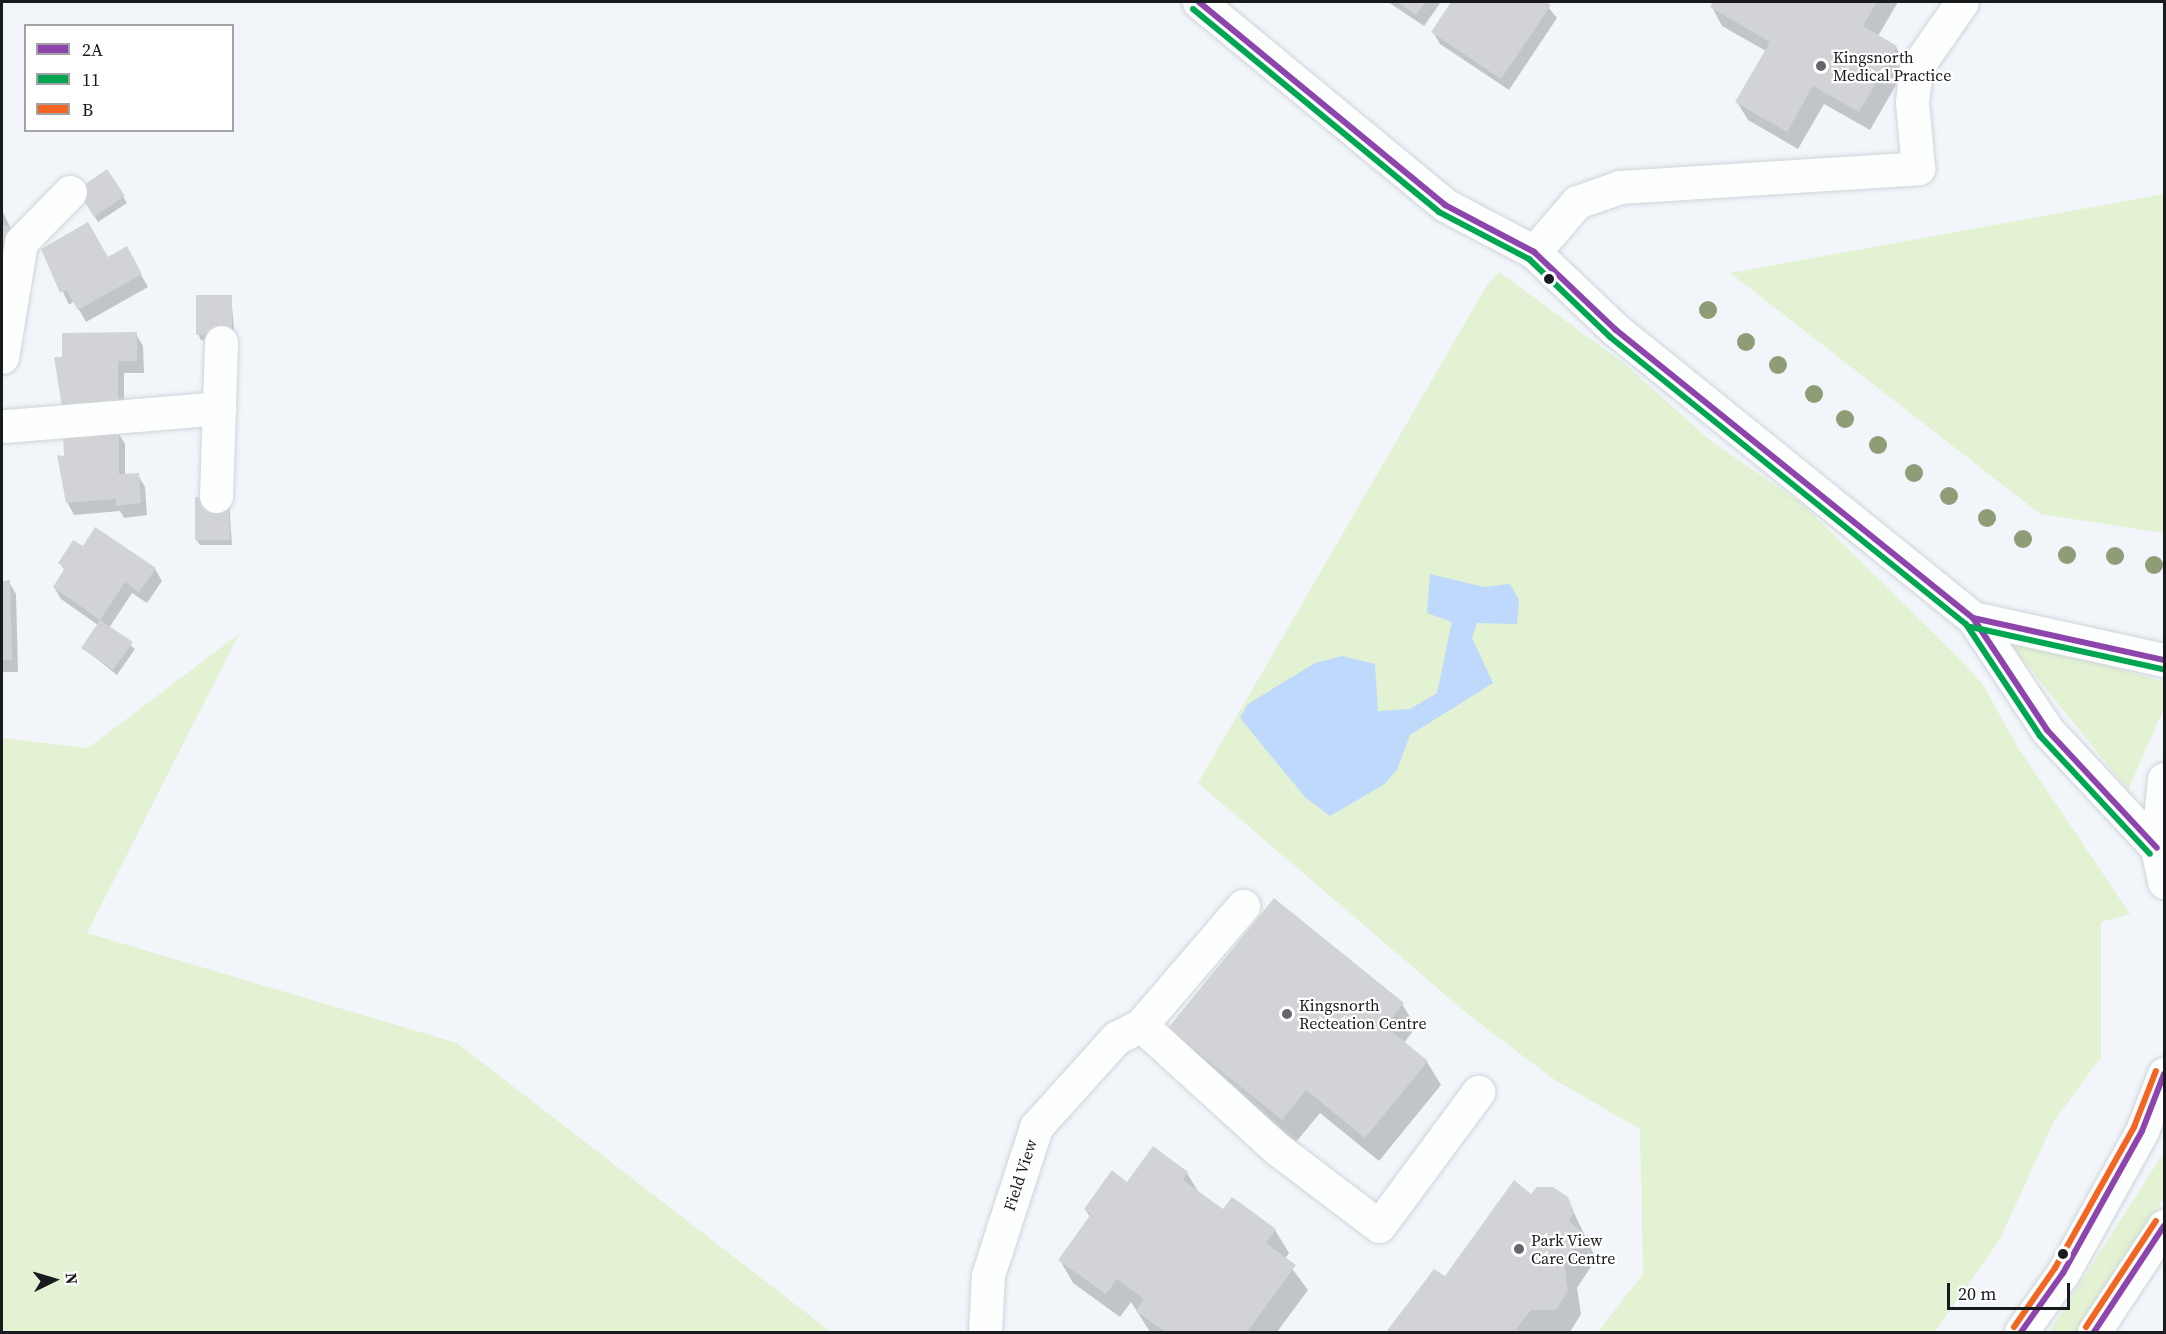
<!DOCTYPE html>
<html>
<head>
<meta charset="utf-8">
<style>
  body { margin:0 }
  #map { position:relative; width:2166px; height:1334px; overflow:hidden; background:#f2f6fb; font-family:"Source Serif 4",serif }
  div>[style] { position:absolute }
  .green>* { inset:0; background:#e2f2d3 }
  .water>* { inset:0; background:#bed9fc }
  .shadow>* { inset:0; background:#0003 }
  .building>* { inset:0; background:#d2d3d7 }
  .roads { filter:drop-shadow(0 0 2px #d0d4d8) drop-shadow(0 0 2px #d0d4d8) }
  .minor>* { height:33px; margin:-16.5px; padding:0 16.5px; transform-origin:16.5px; border-radius:16.5px; background:#fdfefe }
  .bus-1>* { height:6px; margin:-3px; padding:0 3px; transform-origin:3px; border-radius:3px; background:#8e44ad }
  .bus-2>* { height:6px; margin:-3px; padding:0 3px; transform-origin:3px; border-radius:3px; background:#00a651 }
  .bus-3>* { height:6px; margin:-3px; padding:0 3px; transform-origin:3px; border-radius:3px; background:#f26522 }
  .trees>* { width:18px; height:18px; margin:-9px; border-radius:50%; background:#8e9d75 }
  .dots>* { width:16px; height:16px; translate:-50% -50%; box-sizing:border-box; border:3px solid #fff; border-radius:50% }
  span { translate:-50% -50%; white-space:nowrap; text-align:center; line-height:1.15; -webkit-text-stroke:4.5px #fff; paint-order:stroke }
  .poi-label { font-size:16px; color:#181a1e }
  .left { translate:0 -50%; text-align:left }
  .street-label { font-size:16px; color:#181a1e }
  .frame { position:absolute; inset:0; border:3px solid #181a1e; pointer-events:none }
  .legend { position:absolute; left:24px; top:24px; width:210px; height:108px; box-sizing:border-box; background:#fff; border:2px solid #a3a3a5; margin:0; padding:8px 10px; list-style:none; font-size:18px; color:#181a1e }
  .legend li { display:flex; align-items:center; gap:12px; height:30px }
  .legend b { width:30px; border:2px solid #a3a3a5 }
  .north { position:absolute; left:24px; top:1250px; width:60px; height:60px; -webkit-text-stroke:4px #fff; paint-order:stroke; rotate:85deg; font-size:16px; font-weight:700; line-height:24px; text-align:center; color:#181a1e }
  .north::after { content:''; display:block; margin:auto; width:21px; height:27px; background:#181a1e; clip-path:polygon(50% 0,100% 100%,50% 72%,0 100%) }
  .scale { position:absolute; left:1947px; top:1283px; width:123px; height:27px; box-sizing:border-box; border:3px solid #181a1e; border-top:0; padding-left:8px; font-size:18px; line-height:21px; white-space:nowrap; color:#181a1e; -webkit-text-stroke:4px #fff; paint-order:stroke }
</style>
</head>
<body>
<div id="map">
  <div class="green">
    <i style="clip-path:polygon(2164px 194px,2164px 533px,2040px 514px,1730px 273px)"></i>
    <i style="clip-path:polygon(1499px 272px,1626px 365px,1711px 441px,1801px 503px,1959px 658px,1983px 685px,2017px 746px,2130px 914px,2101px 922px,2101px 1057px,2054px 1121px,2000px 1239px,1935px 1332px,1598px 1332px,1643px 1274px,1640px 1129px,1555px 1080px,1470px 1016px,1198px 783px,1487px 285px)"></i>
    <i style="clip-path:polygon(239px 634px,87px 933px,457px 1043px,831px 1332px,2px 1332px,2px 738px,88px 748px)"></i>
    <i style="clip-path:polygon(2002px 634px,2164px 682px,2164px 708px,2128px 790px)"></i>
    <i style="clip-path:polygon(2164px 1152px,2164px 1198px,2079px 1332px,2049px 1332px)"></i>
  </div>
  <div class="water">
    <i style="clip-path:polygon(1430px 574px,1484px 587px,1510px 584px,1519px 600px,1517px 624px,1477px 623px,1472px 638px,1493px 683px,1410px 735px,1397px 770px,1383px 785px,1330px 816px,1305px 797px,1240px 718px,1248px 704px,1315px 663px,1342px 656px,1375px 664px,1378px 711px,1410px 709px,1437px 693px,1452px 622px,1427px 613px)"></i>
  </div>
  <div class="shadow">
    <i style="clip-path:polygon(1388px 2px,1441px 2px,1424px 26px)"></i>
    <i style="clip-path:polygon(1453px 2px,1544px 2px,1557px 18px,1509px 90px,1440px 44px,1433px 32px)"></i>
    <i style="clip-path:polygon(1715px 2px,1898px 2px,1878px 36px,1896px 47px,1907px 66px,1870px 130px,1824px 104px,1798px 149px,1748px 120px,1737px 102px,1766px 51px,1722px 26px,1712px 7px)"></i>
    <i style="clip-path:polygon(107px 171px,127px 203px,98px 222px,79px 190px)"></i>
    <i style="clip-path:polygon(2px 210px,16px 240px,2px 276px)"></i>
    <i style="clip-path:polygon(126px 248px,148px 287px,86px 322px,74px 301px,69px 305px,43px 249px,107px 259px)"></i>
    <i style="clip-path:polygon(231px 296px,235px 340px,201px 340px,198px 334px)"></i>
    <i style="clip-path:polygon(136px 334px,143px 346px,144px 373px,124px 373px,124px 418px,63px 359px)"></i>
    <i style="clip-path:polygon(118px 432px,125px 444px,125px 475px,138px 475px,145px 487px,147px 515px,124px 518px,120px 511px,74px 515px,67px 502px,66px 458px)"></i>
    <i style="clip-path:polygon(229px 499px,232px 545px,200px 545px,196px 539px)"></i>
    <i style="clip-path:polygon(83px 549px,155px 569px,162px 581px,147px 603px,132px 593px,109px 628px,135px 649px,117px 675px,83px 648px,98px 625px,61px 599px,54px 587px,65px 571px,60px 563px)"></i>
    <i style="clip-path:polygon(2px 582px,9px 582px,16px 594px,18px 672px,2px 672px)"></i>
    <i style="clip-path:polygon(1402px 1004px,1416px 1027px,1404px 1043px,1427px 1062px,1441px 1085px,1379px 1161px,1320px 1113px,1296px 1142px,1184px 1052px,1170px 1028px)"></i>
    <i style="clip-path:polygon(1153px 1148px,1187px 1173px,1199px 1193px,1224px 1212px,1275px 1230px,1289px 1253px,1285px 1259px,1308px 1290px,1277px 1332px,1150px 1332px,1131px 1302px,1120px 1317px,1073px 1283px,1060px 1260px,1090px 1217px,1085px 1209px,1127px 1184px)"></i>
    <i style="clip-path:polygon(1531px 1196px,1567px 1198px,1596px 1259px,1577px 1288px,1581px 1314px,1570px 1332px,1388px 1332px,1435px 1271px,1445px 1278px)"></i>
  </div>
  <div class="building">
    <i style="clip-path:polygon(1397px 2px,1426px 2px,1416px 15px)"></i>
    <i style="clip-path:polygon(1451px 2px,1546px 2px,1551px 5px,1501px 79px,1431px 32px)"></i>
    <i style="clip-path:polygon(1713px 2px,1877px 2px,1863px 26px,1897px 46px,1859px 112px,1813px 86px,1787px 132px,1735px 102px,1770px 42px,1710px 7px)"></i>
    <i style="clip-path:polygon(107px 169px,125px 196px,94px 217px,77px 190px)"></i>
    <i style="clip-path:polygon(88px 222px,108px 257px,127px 246px,142px 274px,78px 310px,66px 290px,60px 293px,41px 249px)"></i>
    <i style="clip-path:polygon(2px 225px,9px 226px,3px 269px,2px 269px)"></i>
    <i style="clip-path:polygon(196px 295px,232px 295px,232px 334px,196px 335px)"></i>
    <i style="clip-path:polygon(137px 332px,137px 361px,118px 361px,118px 406px,62px 407px,54px 357px,62px 357px,62px 333px)"></i>
    <i style="clip-path:polygon(63px 430px,119px 430px,119px 474px,139px 473px,141px 503px,116px 506px,116px 499px,66px 503px,57px 455px,64px 456px)"></i>
    <i style="clip-path:polygon(195px 497px,229px 497px,230px 540px,195px 540px)"></i>
    <i style="clip-path:polygon(95px 527px,156px 568px,139px 592px,125px 582px,100px 620px,133px 642px,113px 670px,81px 648px,100px 620px,53px 587px,65px 568px,58px 563px,73px 540px,83px 546px)"></i>
    <i style="clip-path:polygon(10px 580px,12px 660px,2px 660px,2px 581px)"></i>
    <i style="clip-path:polygon(1274px 898px,1404px 1003px,1385px 1026px,1428px 1061px,1365px 1138px,1306px 1090px,1282px 1120px,1168px 1028px)"></i>
    <i style="clip-path:polygon(1153px 1146px,1188px 1172px,1183px 1180px,1223px 1209px,1232px 1197px,1276px 1229px,1266px 1243px,1296px 1265px,1247px 1332px,1165px 1332px,1136px 1311px,1144px 1299px,1117px 1279px,1106px 1294px,1058px 1260px,1091px 1214px,1084px 1209px,1112px 1170px,1127px 1182px)"></i>
    <i style="clip-path:polygon(1514px 1180px,1531px 1194px,1537px 1187px,1553px 1187px,1568px 1197px,1574px 1212px,1569px 1221px,1584px 1234px,1564px 1264px,1568px 1290px,1556px 1310px,1531px 1310px,1516px 1329px,1522px 1332px,1386px 1332px,1434px 1269px,1445px 1276px)"></i>
  </div>
  <div class="roads">
    <div class="minor">
      <i style="left:1199px;top:2px;width:319px;rotate:39.5deg"></i>
      <i style="left:1445px;top:205px;width:101px;rotate:27.8deg"></i>
      <i style="left:1534px;top:252px;width:113px;rotate:43.6deg"></i>
      <i style="left:1616px;top:330px;width:459px;rotate:38.9deg"></i>
      <i style="left:1973px;top:618px;width:134px;rotate:56.5deg"></i>
      <i style="left:2047px;top:730px;width:161px;rotate:47deg"></i>
      <i style="left:1534px;top:252px;width:66px;rotate:-49.3deg"></i>
      <i style="left:1577px;top:202px;width:46px;rotate:-19.2deg"></i>
      <i style="left:1620px;top:187px;width:299px;rotate:-3.6deg"></i>
      <i style="left:1918px;top:168px;width:66px;rotate:-95.2deg"></i>
      <i style="left:1912px;top:102px;width:34px;rotate:-83deg"></i>
      <i style="left:1916px;top:68px;width:80px;rotate:-55.1deg"></i>
      <i style="left:2px;top:357px;width:117px;rotate:-80.6deg"></i>
      <i style="left:21px;top:242px;width:70px;rotate:-45.6deg"></i>
      <i style="left:6px;top:426px;width:214px;rotate:-4.8deg"></i>
      <i style="left:216px;top:496px;width:154px;rotate:-88.1deg"></i>
      <i style="left:1973px;top:618px;width:196px;rotate:12.4deg"></i>
      <i style="left:2164px;top:779px;width:69px;rotate:95.8deg"></i>
      <i style="left:2157px;top:848px;width:35px;rotate:78deg"></i>
      <i style="left:1141px;top:1025px;width:183px;rotate:42.3deg"></i>
      <i style="left:1276px;top:1148px;width:129px;rotate:37.1deg"></i>
      <i style="left:1379px;top:1226px;width:167px;rotate:-53.5deg"></i>
      <i style="left:985px;top:1332px;width:57px;rotate:-87deg"></i>
      <i style="left:988px;top:1275px;width:156px;rotate:-72deg"></i>
      <i style="left:1036px;top:1127px;width:120px;rotate:-48deg"></i>
      <i style="left:1116px;top:1038px;width:28px;rotate:-27deg"></i>
      <i style="left:1141px;top:1025px;width:157px;rotate:-49.4deg"></i>
      <i style="left:2021px;top:1332px;width:72px;rotate:-54.6deg"></i>
      <i style="left:2063px;top:1273px;width:162px;rotate:-60.9deg"></i>
      <i style="left:2142px;top:1131px;width:61px;rotate:-68.9deg"></i>
      <i style="left:2094px;top:1332px;width:127px;rotate:-56.6deg"></i>
    </div>
  </div>
  <div class="bus-1">
    <i style="left:1199px;top:2px;width:319px;rotate:39.5deg"></i>
    <i style="left:1445px;top:205px;width:101px;rotate:27.8deg"></i>
    <i style="left:1534px;top:252px;width:113px;rotate:43.6deg"></i>
    <i style="left:1616px;top:330px;width:459px;rotate:38.9deg"></i>
    <i style="left:1973px;top:618px;width:134px;rotate:56.5deg"></i>
    <i style="left:2047px;top:730px;width:161px;rotate:47deg"></i>
    <i style="left:1973px;top:618px;width:196px;rotate:12.4deg"></i>
    <i style="left:2021px;top:1332px;width:72px;rotate:-54.6deg"></i>
    <i style="left:2063px;top:1273px;width:162px;rotate:-60.9deg"></i>
    <i style="left:2142px;top:1131px;width:61px;rotate:-68.9deg"></i>
    <i style="left:2094px;top:1332px;width:127px;rotate:-56.6deg"></i>
  </div>
  <div class="bus-2">
    <i style="left:1193px;top:9px;width:319px;rotate:39.5deg"></i>
    <i style="left:1439px;top:212px;width:102px;rotate:27.6deg"></i>
    <i style="left:1529px;top:259px;width:112px;rotate:43.9deg"></i>
    <i style="left:1610px;top:337px;width:457px;rotate:38.9deg"></i>
    <i style="left:1966px;top:624px;width:134px;rotate:56.5deg"></i>
    <i style="left:2040px;top:736px;width:161px;rotate:47deg"></i>
    <i style="left:1971px;top:627px;width:196px;rotate:12.4deg"></i>
  </div>
  <div class="bus-3">
    <i style="left:2014px;top:1327px;width:72px;rotate:-55.2deg"></i>
    <i style="left:2055px;top:1268px;width:162px;rotate:-60.7deg"></i>
    <i style="left:2134px;top:1127px;width:60px;rotate:-68.6deg"></i>
    <i style="left:2086px;top:1327px;width:127px;rotate:-56.6deg"></i>
  </div>
  <div class="trees">
    <i style="left:1708px;top:310px"></i>
    <i style="left:1746px;top:342px"></i>
    <i style="left:1778px;top:365px"></i>
    <i style="left:1814px;top:394px"></i>
    <i style="left:1845px;top:419px"></i>
    <i style="left:1878px;top:445px"></i>
    <i style="left:1914px;top:473px"></i>
    <i style="left:1949px;top:496px"></i>
    <i style="left:1987px;top:518px"></i>
    <i style="left:2023px;top:539px"></i>
    <i style="left:2067px;top:555px"></i>
    <i style="left:2115px;top:556px"></i>
    <i style="left:2154px;top:565px"></i>
  </div>
  <div class="dots">
    <i style="left:1821px;top:66px;background:#64676b"></i>
    <i style="left:1549px;top:279px;background:#181a1e"></i>
    <i style="left:1287px;top:1014px;background:#64676b"></i>
    <i style="left:1519px;top:1249px;background:#64676b"></i>
    <i style="left:2063px;top:1254px;background:#181a1e"></i>
  </div>
  <div class="poi-label">
    <span class="left" style="left:1833px;top:66px">Kingsnorth<br>Medical Practice</span>
    <span class="left" style="left:1299px;top:1014px">Kingsnorth<br>Recteation Centre</span>
    <span class="left" style="left:1531px;top:1249px">Park View<br>Care Centre</span>
  </div>
  <div class="street-label">
    <span style="left:1020px;top:1175px;rotate:-72deg">Field View</span>
  </div>
  <div class="frame"></div>
  <ul class="legend">
  <li><b style="height:8px;background:#8e44ad"></b>2A</li>
  <li><b style="height:8px;background:#00a651"></b>11</li>
  <li><b style="height:8px;background:#f26522"></b>B</li>
  </ul>
  <div class="north">N</div>
  <div class="scale">20 m</div>
</div>
</body>
</html>
